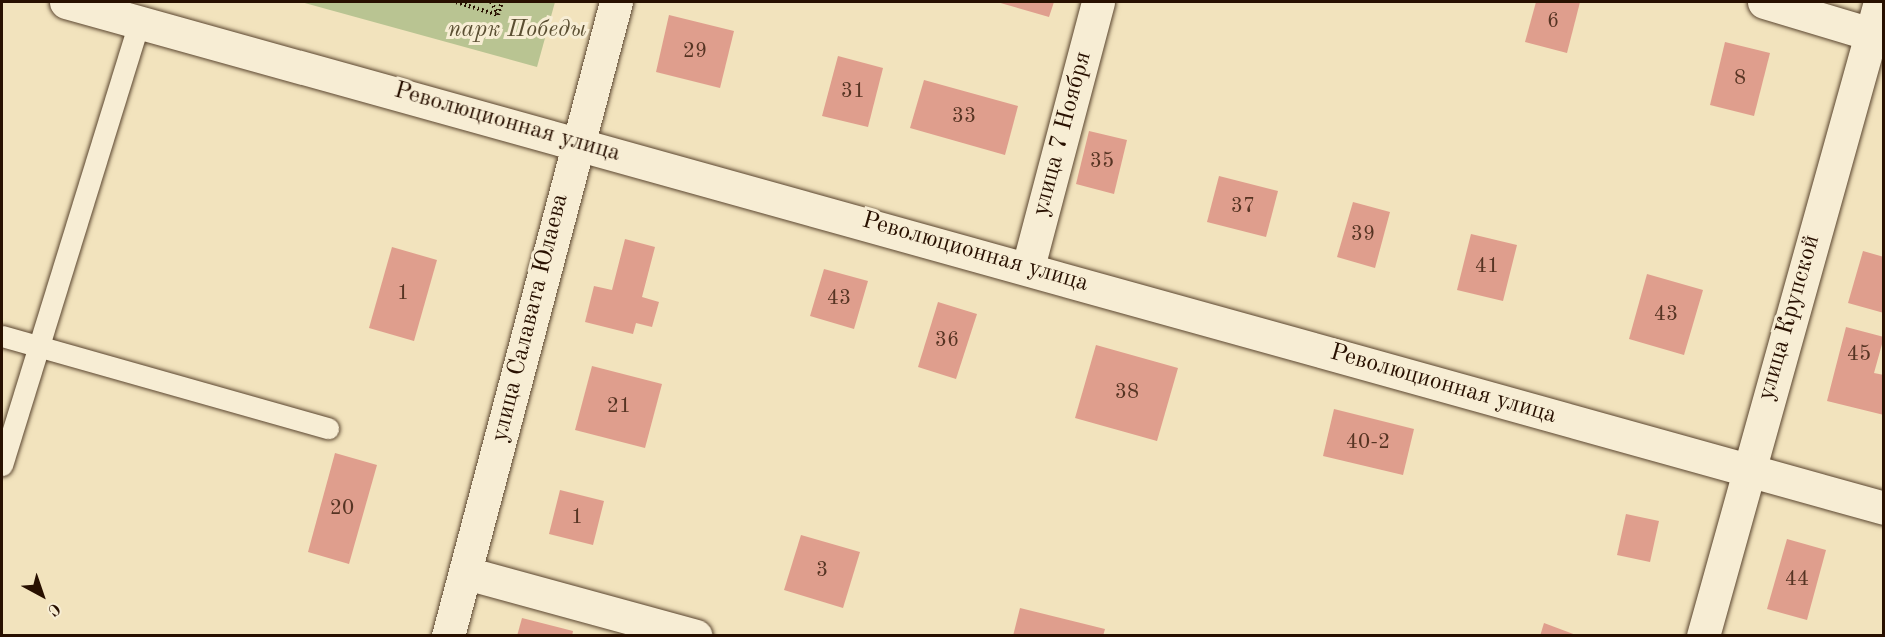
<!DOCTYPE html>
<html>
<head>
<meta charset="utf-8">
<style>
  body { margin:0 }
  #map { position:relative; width:1885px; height:637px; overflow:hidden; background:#f2e3bd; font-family:"Old Standard TT",serif }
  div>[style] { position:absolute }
  .green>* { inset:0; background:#b9c492 }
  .building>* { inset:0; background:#df9e8d }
  .path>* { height:4px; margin-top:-2px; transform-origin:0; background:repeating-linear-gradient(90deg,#281000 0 1.5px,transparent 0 4.5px) }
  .roads { filter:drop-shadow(0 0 2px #5a452f) drop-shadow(0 0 2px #5a452f) }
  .service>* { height:21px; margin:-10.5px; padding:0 10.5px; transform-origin:10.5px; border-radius:10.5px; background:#f7edd4 }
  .minor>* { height:33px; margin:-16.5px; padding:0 16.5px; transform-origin:16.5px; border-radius:16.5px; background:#f7edd4 }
  .tertiary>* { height:33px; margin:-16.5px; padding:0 16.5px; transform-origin:16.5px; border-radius:16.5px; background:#f7edd4 }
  span { translate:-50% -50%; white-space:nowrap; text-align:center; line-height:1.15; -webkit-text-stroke:6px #f7edd4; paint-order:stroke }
  .number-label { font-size:21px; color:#563423 }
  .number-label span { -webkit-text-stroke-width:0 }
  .park-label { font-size:24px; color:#5b4f33; font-style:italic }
  .street-label { font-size:24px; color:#281000 }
  .frame { position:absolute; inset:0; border:3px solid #281000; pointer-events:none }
  .north { position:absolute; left:12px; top:565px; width:60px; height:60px; -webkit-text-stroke:4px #f7edd4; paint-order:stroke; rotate:140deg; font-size:16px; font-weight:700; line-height:24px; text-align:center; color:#281000 }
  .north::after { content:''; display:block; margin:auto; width:21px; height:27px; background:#281000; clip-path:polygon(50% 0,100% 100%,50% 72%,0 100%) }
</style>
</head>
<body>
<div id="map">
  <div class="green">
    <i style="clip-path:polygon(301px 2px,555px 2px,537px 67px)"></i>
  </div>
  <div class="building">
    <i style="clip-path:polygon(997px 2px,1054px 2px,1049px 17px)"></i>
    <i style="clip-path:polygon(1536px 2px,1580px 2px,1567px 53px,1525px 42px)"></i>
    <i style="clip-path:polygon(669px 15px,734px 31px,720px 88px,656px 72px)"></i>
    <i style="clip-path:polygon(1725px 42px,1770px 53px,1754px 116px,1710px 105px)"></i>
    <i style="clip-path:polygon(838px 56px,883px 68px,868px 127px,822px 116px)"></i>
    <i style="clip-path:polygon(924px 80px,1018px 106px,1005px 155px,910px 128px)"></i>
    <i style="clip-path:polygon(1089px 131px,1127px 140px,1114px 194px,1076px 184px)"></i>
    <i style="clip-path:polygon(1219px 176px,1278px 191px,1266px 237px,1207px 222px)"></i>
    <i style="clip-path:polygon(1353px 202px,1390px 212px,1375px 268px,1337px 257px)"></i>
    <i style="clip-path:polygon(1471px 234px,1517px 245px,1503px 301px,1457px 290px)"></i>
    <i style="clip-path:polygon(625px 239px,655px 247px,642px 297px,659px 302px,652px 327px,636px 323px,633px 334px,585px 322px,594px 286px,612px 290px)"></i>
    <i style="clip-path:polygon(392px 247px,437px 260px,414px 341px,369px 328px)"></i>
    <i style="clip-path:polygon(1863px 251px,1884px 257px,1884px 313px,1848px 303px)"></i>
    <i style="clip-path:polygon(824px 269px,868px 281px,854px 329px,810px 316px)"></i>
    <i style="clip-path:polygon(1647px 274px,1703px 290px,1684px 355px,1629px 339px)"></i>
    <i style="clip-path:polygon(938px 302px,977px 314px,956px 379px,918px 367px)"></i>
    <i style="clip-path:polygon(1846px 327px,1884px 337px,1874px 373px,1884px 375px,1884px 415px,1827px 401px)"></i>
    <i style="clip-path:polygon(1096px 345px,1178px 368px,1157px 441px,1075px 418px)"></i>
    <i style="clip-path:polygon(592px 366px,662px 384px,645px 448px,575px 430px)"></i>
    <i style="clip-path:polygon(1334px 409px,1414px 429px,1403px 475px,1323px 456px)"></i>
    <i style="clip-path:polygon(335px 453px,377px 465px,349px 564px,308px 552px)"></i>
    <i style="clip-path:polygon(560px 490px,604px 501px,593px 545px,549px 534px)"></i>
    <i style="clip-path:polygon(1626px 514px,1659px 521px,1650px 562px,1617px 555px)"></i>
    <i style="clip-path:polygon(801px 535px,860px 552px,843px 608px,784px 590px)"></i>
    <i style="clip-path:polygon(1787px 539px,1826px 550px,1807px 620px,1767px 609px)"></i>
    <i style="clip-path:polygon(1020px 608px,1105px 629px,1103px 636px,1013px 636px)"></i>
    <i style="clip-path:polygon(522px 618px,573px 631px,572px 636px,517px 636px)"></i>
    <i style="clip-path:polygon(1544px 623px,1576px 635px,1576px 636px,1540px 636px)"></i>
  </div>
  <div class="path">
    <i style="left:456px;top:2px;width:44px;rotate:17.2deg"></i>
    <i style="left:498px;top:15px;width:14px;rotate:-73deg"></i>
    <i style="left:491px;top:2px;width:14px;rotate:60deg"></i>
  </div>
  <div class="roads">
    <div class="service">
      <i style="left:2px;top:336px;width:339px;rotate:15.8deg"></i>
      <i style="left:2px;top:465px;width:466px;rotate:-72.8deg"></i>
    </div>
    <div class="minor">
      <i style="left:1764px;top:2px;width:125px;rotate:16.7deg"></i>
      <i style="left:1028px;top:267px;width:274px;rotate:-75.2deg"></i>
      <i style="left:466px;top:573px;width:238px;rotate:15.3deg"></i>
      <i style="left:1703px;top:636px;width:658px;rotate:-74.4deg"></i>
    </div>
    <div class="tertiary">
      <i style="left:66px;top:2px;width:1887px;rotate:15.55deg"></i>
      <i style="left:448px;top:636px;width:656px;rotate:-75.16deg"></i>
    </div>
  </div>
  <div class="number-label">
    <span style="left:1553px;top:22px">6</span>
    <span style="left:695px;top:52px">29</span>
    <span style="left:1740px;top:79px">8</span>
    <span style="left:853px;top:92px">31</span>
    <span style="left:964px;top:117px">33</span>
    <span style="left:1102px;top:162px">35</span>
    <span style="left:1243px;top:207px">37</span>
    <span style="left:1363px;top:235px">39</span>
    <span style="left:1487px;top:267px">41</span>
    <span style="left:403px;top:294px">1</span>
    <span style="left:839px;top:299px">43</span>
    <span style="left:1666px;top:315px">43</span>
    <span style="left:947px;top:341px">36</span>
    <span style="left:1859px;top:355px">45</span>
    <span style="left:1127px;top:393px">38</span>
    <span style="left:619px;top:407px">21</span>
    <span style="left:1368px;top:443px">40-2</span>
    <span style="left:342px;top:509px">20</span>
    <span style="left:577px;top:518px">1</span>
    <span style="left:822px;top:571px">3</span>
    <span style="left:1797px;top:580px">44</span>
  </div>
  <div class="park-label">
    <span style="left:517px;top:31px">парк Победы</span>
  </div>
  <div class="street-label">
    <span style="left:507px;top:123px;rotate:16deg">Революционная улица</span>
    <span style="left:1063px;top:134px;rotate:-75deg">улица 7 Ноября</span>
    <span style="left:975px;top:253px;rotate:16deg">Революционная улица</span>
    <span style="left:531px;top:318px;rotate:-76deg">улица Салавата Юлаева</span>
    <span style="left:1790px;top:318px;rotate:-74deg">улица Крупской</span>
    <span style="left:1443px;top:385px;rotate:16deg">Революционная улица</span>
  </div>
  <div class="frame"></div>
  <div class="north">С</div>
</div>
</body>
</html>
